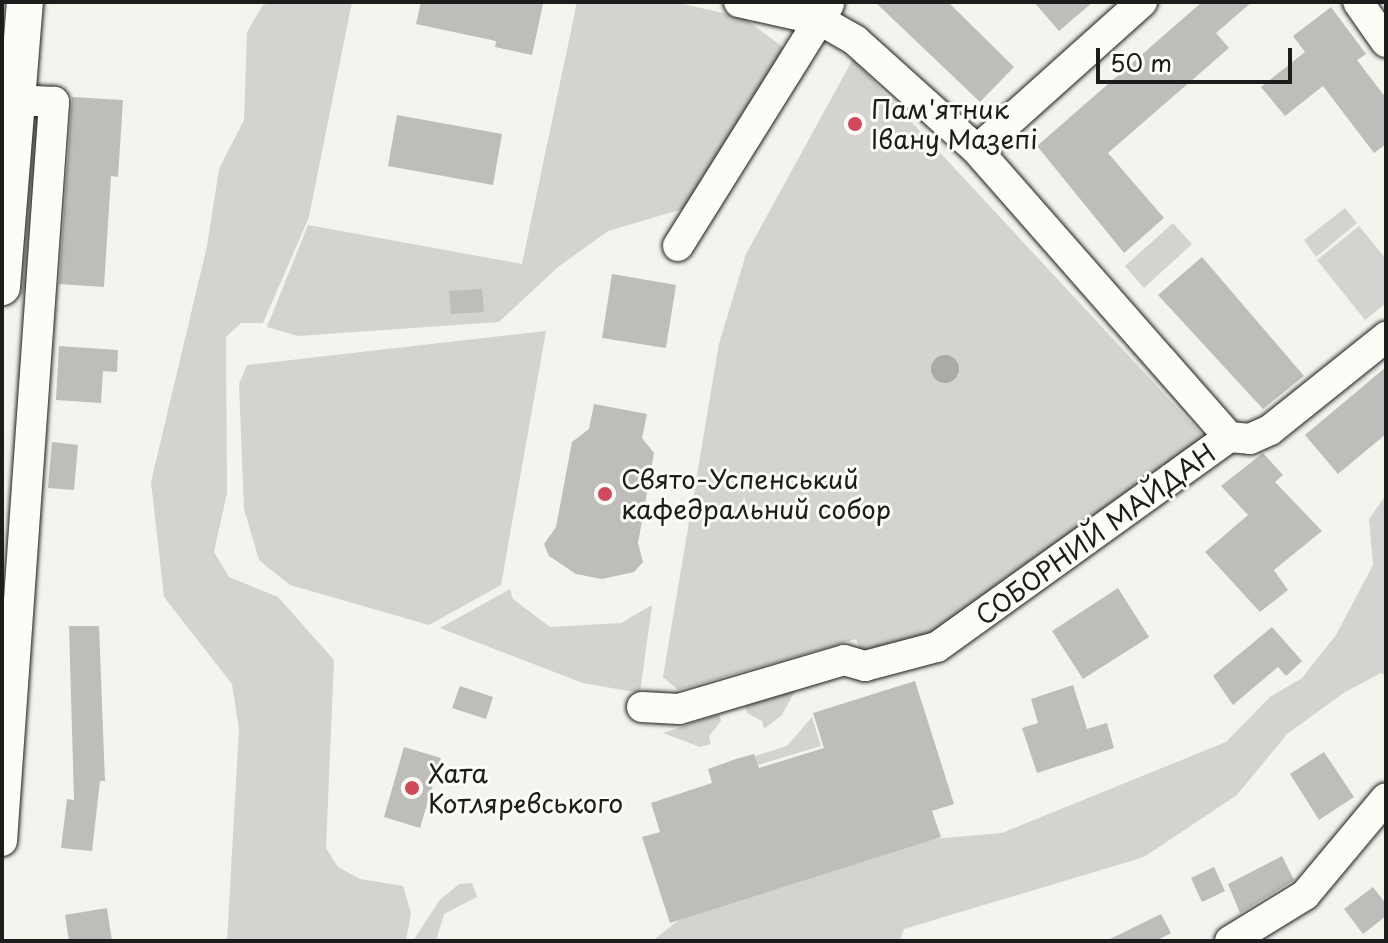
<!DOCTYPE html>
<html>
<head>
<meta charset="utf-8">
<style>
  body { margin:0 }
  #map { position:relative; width:1388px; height:943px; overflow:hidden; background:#f4f3ee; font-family:"Playpen Sans",sans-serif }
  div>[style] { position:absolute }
  .green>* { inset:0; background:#d4d3cf }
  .water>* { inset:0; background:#abaaa6 }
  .round { border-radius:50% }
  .building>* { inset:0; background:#bebdba }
  .roads { filter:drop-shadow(0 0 2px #1c1c1c) drop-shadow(0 0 2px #1c1c1c) }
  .minor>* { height:30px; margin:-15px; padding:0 15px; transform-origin:15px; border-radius:15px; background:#fdfcf7 }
  .major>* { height:36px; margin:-18px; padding:0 18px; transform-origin:18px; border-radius:18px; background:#fdfcf7 }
  .dots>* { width:22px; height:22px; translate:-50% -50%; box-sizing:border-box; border:4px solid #fdfcf7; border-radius:50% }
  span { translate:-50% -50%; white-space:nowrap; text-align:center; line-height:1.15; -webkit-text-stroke:6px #fdfcf7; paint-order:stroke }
  .poi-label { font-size:26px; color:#1c1c1c }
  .left { translate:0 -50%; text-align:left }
  .street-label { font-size:26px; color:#1c1c1c }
  .frame { position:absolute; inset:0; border:4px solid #1c1c1c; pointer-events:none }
  .scale { position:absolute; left:1096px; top:48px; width:196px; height:36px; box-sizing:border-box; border:4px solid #1c1c1c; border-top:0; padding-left:10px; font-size:24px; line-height:28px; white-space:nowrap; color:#1c1c1c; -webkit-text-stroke:6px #fdfcf7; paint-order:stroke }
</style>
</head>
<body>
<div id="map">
  <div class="green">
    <i style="clip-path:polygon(276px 2px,352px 2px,309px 217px,263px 323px,241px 323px,226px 337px,227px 493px,214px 552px,229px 577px,278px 597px,334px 660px,326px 848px,338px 867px,360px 879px,403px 886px,411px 913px,406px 941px,227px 941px,239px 729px,232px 684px,164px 597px,151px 482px,207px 246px,219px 169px,244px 120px,247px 32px,263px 5px)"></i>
    <i style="clip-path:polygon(577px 2px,675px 2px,744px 18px,792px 54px,693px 206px,608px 231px,558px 267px,499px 322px,298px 336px,267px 327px,308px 225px,522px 264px)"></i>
    <i style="clip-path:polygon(853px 59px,1206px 439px,934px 640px,863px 658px,856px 639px,678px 690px,663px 677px,719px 344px,746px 254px)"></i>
    <i style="clip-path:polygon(1345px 208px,1357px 223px,1316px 257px,1304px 240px)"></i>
    <i style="clip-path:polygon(1173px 223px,1192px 244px,1144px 288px,1125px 266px)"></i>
    <i style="clip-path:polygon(1359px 226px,1386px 259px,1386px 303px,1365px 320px,1317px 260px)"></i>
    <i style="clip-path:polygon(546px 331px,501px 585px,429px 625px,290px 585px,259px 560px,244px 509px,239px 384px,247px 365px)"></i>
    <i style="clip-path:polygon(1386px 495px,1386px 676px,1381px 673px,1345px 692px,1287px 734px,1237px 795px,1144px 857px,904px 929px,900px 941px,652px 941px,679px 920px,932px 839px,1002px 833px,1226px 742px,1270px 697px,1302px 678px,1336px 635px,1373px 565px,1369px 519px)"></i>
    <i style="clip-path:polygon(510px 589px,513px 599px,550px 627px,621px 623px,652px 605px,640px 693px,583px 683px,440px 628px)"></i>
    <i style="clip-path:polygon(796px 689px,782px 715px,764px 729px,762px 721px,747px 713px,745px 706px)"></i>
    <i style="clip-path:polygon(719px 714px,721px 721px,709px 736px,711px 744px,700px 747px,663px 733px)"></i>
    <i style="clip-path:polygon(812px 717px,821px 746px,758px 765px,755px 756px,787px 746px)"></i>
    <i style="clip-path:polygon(472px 883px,477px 897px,444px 914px,436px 941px,413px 941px,439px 901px,459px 884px)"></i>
  </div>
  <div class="water">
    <i class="round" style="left:931px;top:355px;width:28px;height:28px"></i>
  </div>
  <div class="building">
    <i style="clip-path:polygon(421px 2px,543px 4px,532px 55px,495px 47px,496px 41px,416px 24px)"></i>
    <i style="clip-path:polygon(875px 2px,948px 2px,1014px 67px,980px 102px)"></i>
    <i style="clip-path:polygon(1034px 2px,1093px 2px,1059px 31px)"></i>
    <i style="clip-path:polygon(1202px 2px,1252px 2px,1216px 33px,1229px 48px,1108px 153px,1164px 218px,1124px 253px,1037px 146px)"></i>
    <i style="clip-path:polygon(1331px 7px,1366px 54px,1357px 60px,1386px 98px,1386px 144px,1374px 153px,1323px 86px,1285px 116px,1261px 87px,1305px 52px,1293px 36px)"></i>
    <i style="clip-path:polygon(72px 97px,123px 100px,118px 177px,111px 176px,104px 287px,59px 284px)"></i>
    <i style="clip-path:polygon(397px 115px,502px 134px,493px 185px,388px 166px)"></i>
    <i style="clip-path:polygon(1202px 257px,1304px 376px,1263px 409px,1158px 295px)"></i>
    <i style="clip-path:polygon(612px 274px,676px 285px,666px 348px,602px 338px)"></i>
    <i style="clip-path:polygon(482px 289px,484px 312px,451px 314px,449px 291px)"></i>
    <i style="clip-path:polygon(59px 346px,118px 350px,117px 372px,103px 371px,101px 403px,56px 400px)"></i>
    <i style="clip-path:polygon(1386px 367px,1386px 434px,1338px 474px,1305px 435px)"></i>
    <i style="clip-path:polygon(594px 404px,647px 414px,642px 438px,654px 453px,638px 543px,643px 562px,634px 572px,602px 579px,576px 574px,549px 556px,544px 544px,556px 527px,572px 442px,589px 429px)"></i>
    <i style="clip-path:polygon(52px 442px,78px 445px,74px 490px,48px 488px)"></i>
    <i style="clip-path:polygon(1263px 453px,1283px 475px,1275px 482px,1322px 531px,1274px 570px,1288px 590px,1260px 612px,1205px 552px,1248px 515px,1221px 486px)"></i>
    <i style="clip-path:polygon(1118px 588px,1149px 637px,1083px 679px,1052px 631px)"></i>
    <i style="clip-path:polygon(69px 626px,99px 626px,105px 781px,100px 781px,92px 851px,61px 848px,67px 799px,74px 800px)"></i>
    <i style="clip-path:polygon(1272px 627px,1302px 661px,1286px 676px,1278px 667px,1233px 705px,1213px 676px)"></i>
    <i style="clip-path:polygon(915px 681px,954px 804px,932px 811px,941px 837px,670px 923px,642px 837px,660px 832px,651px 803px,712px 783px,708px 769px,736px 759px,754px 754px,759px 768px,824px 748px,813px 713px)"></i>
    <i style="clip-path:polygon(1073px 685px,1087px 729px,1107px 723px,1114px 748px,1037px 773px,1022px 728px,1038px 723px,1031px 699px)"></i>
    <i style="clip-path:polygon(460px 686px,493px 697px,486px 719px,452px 708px)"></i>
    <i style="clip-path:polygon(404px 747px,441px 758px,420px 828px,384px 817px)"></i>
    <i style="clip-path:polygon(1324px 752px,1354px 797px,1319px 820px,1290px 774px)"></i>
    <i style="clip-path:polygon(1282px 856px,1294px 880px,1240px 913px,1228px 884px)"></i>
    <i style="clip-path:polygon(1214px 867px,1225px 891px,1202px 902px,1191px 878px)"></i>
    <i style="clip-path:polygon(1373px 887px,1386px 904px,1386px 916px,1363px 934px,1344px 909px)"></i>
    <i style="clip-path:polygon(107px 908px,112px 941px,69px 941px,65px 915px)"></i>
    <i style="clip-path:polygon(1161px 914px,1171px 933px,1156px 941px,1106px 941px)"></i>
  </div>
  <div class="roads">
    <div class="minor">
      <i style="left:1358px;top:2px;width:49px;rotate:55deg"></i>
      <i style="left:977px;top:150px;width:222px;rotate:-41.9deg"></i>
      <i style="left:678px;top:246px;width:285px;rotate:-58deg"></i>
      <i style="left:1229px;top:437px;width:21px;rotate:5deg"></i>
      <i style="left:1250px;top:439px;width:22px;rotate:-24deg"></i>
      <i style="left:1270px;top:430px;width:149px;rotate:-38.7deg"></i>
      <i style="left:642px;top:707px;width:37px;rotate:3deg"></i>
      <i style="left:679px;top:709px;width:172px;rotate:-16.5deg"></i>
      <i style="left:844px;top:660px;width:22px;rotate:16deg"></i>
      <i style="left:865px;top:666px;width:74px;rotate:-14.8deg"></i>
      <i style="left:937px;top:647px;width:360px;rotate:-35.7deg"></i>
      <i style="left:1229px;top:437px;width:382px;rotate:-131.3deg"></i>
      <i style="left:977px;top:150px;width:164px;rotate:-138deg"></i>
      <i style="left:855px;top:40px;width:40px;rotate:-150.3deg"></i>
      <i style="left:820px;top:20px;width:83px;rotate:-167.5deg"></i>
      <i style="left:2px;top:841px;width:741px;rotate:-85.97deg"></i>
      <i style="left:54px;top:102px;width:36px;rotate:-177deg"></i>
      <i style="left:1230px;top:941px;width:88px;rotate:-31.5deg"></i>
      <i style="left:1305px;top:895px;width:126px;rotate:-50.1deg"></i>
    </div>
    <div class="major">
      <i style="left:2px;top:287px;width:286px;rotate:-85.4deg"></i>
    </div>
  </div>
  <div class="dots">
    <i style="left:855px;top:124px;background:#d1495b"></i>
    <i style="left:605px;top:494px;background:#d1495b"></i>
    <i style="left:412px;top:788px;background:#d1495b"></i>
  </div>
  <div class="poi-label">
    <span class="left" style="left:871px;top:124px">Пам'ятник<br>Івану Мазепі</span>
    <span class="left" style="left:621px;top:494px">Свято-Успенський<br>кафедральний собор</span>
    <span class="left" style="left:428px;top:788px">Хата<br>Котляревського</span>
  </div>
  <div class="street-label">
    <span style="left:1095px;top:534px;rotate:-36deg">СОБОРНИЙ МАЙДАН</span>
  </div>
  <div class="frame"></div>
  <div class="scale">50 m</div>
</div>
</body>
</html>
